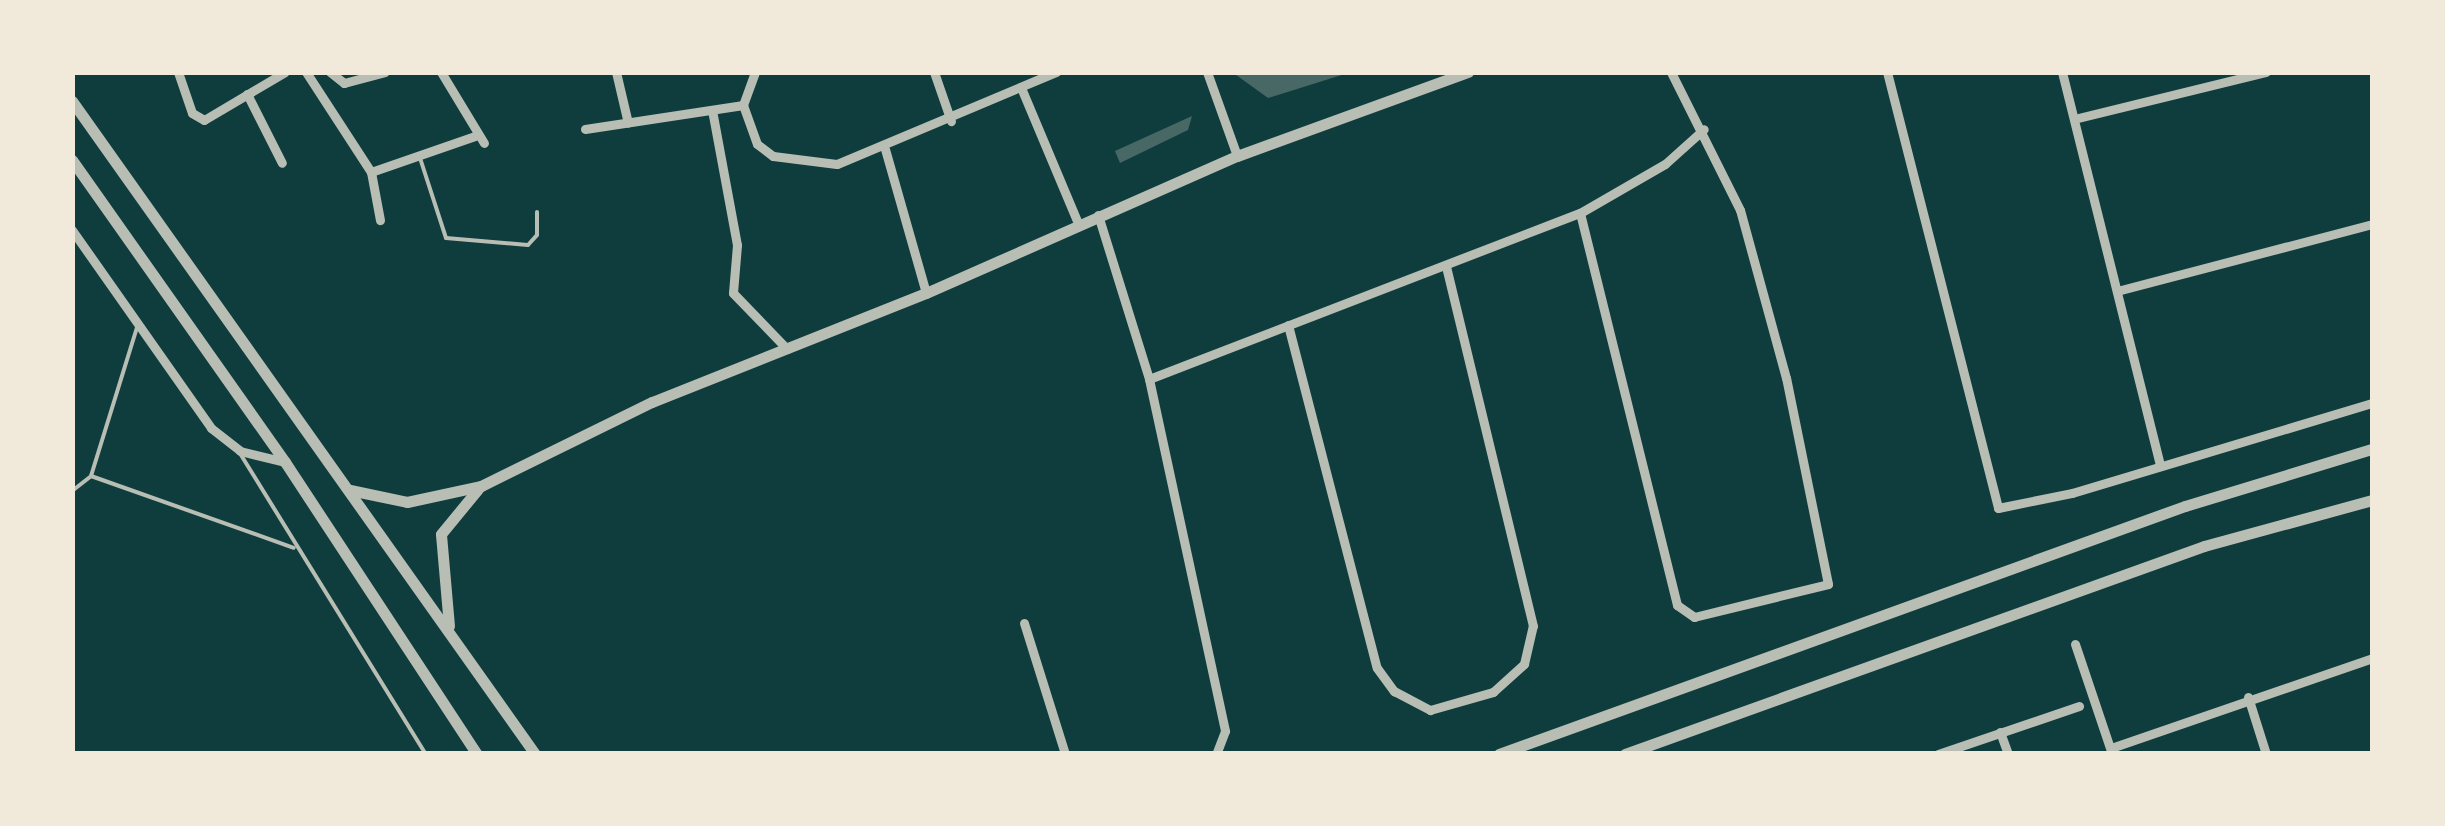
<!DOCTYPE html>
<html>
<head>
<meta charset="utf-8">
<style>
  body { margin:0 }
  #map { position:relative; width:2445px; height:826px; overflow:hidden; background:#0f3d3e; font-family:"Fira Sans Condensed",sans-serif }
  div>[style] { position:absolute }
  .building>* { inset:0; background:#486865 }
  .service>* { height:4px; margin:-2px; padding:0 2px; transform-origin:2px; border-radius:2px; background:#b8beb3 }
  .minor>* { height:9px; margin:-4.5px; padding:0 4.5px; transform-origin:4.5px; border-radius:4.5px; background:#b8beb3 }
  .tertiary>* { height:11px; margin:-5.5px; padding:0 5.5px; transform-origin:5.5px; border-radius:5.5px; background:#b8beb3 }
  span { translate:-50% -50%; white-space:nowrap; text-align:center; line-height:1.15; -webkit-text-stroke:8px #f1e9da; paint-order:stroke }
  .frame { position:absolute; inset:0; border:75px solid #f1e9da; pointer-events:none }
</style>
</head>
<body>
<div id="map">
  <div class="building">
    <i style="clip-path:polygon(1232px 72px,1348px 72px,1348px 73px,1268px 98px)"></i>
    <i style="clip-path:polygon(1192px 116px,1188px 130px,1120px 163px,1115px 151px)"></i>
  </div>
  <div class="service">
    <i style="left:420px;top:158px;width:84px;rotate:72deg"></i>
    <i style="left:446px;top:238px;width:82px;rotate:4.9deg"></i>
    <i style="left:528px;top:245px;width:13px;rotate:-48deg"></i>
    <i style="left:537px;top:235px;width:23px;rotate:-90deg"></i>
    <i style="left:241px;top:455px;width:352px;rotate:58.3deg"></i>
    <i style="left:91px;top:476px;width:215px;rotate:19.5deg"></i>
    <i style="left:72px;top:491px;width:24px;rotate:-38deg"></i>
    <i style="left:91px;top:476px;width:156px;rotate:-72.8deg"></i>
  </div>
  <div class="minor">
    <i style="left:178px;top:72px;width:43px;rotate:71.1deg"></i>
    <i style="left:192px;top:113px;width:14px;rotate:30deg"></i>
    <i style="left:204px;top:120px;width:94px;rotate:-30.7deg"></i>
    <i style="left:306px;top:72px;width:119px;rotate:57deg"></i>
    <i style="left:371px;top:172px;width:49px;rotate:79.4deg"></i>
    <i style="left:330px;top:72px;width:18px;rotate:38deg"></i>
    <i style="left:344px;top:83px;width:42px;rotate:-15deg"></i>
    <i style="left:441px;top:72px;width:83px;rotate:58.8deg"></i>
    <i style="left:616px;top:72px;width:52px;rotate:76.8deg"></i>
    <i style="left:934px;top:72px;width:52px;rotate:70.9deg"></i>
    <i style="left:1207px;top:72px;width:89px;rotate:70.3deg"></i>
    <i style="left:1887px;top:72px;width:450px;rotate:75.7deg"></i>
    <i style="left:1998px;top:508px;width:76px;rotate:-11.5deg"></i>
    <i style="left:2072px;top:493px;width:313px;rotate:-16.7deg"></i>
    <i style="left:2062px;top:72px;width:406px;rotate:76deg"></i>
    <i style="left:1022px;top:90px;width:144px;rotate:67.2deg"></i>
    <i style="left:247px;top:94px;width:77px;rotate:63.1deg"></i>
    <i style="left:743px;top:105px;width:35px;rotate:-70deg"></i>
    <i style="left:712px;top:110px;width:137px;rotate:79.5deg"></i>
    <i style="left:737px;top:245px;width:48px;rotate:94.8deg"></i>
    <i style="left:733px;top:293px;width:78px;rotate:46deg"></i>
    <i style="left:2074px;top:119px;width:198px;rotate:-13.8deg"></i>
    <i style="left:585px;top:129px;width:160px;rotate:-8.6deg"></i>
    <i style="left:743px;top:105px;width:41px;rotate:70.3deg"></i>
    <i style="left:757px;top:144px;width:20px;rotate:37deg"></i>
    <i style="left:773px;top:156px;width:64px;rotate:7.1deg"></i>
    <i style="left:837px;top:164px;width:238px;rotate:-22.8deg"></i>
    <i style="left:885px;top:149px;width:150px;rotate:74.1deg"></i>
    <i style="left:371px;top:172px;width:110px;rotate:-19.1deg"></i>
    <i style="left:1580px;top:213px;width:404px;rotate:76.1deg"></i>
    <i style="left:1677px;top:605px;width:21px;rotate:35deg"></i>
    <i style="left:1694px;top:617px;width:138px;rotate:-13.8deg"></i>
    <i style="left:1828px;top:584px;width:210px;rotate:-101.5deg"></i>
    <i style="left:1786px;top:378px;width:174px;rotate:-105.3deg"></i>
    <i style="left:1740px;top:210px;width:154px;rotate:-116.6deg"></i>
    <i style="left:1098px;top:215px;width:172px;rotate:72.7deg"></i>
    <i style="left:1149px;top:379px;width:360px;rotate:77.8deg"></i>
    <i style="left:1225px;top:731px;width:25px;rotate:111deg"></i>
    <i style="left:72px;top:230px;width:242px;rotate:54.9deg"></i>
    <i style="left:211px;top:428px;width:37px;rotate:38deg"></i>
    <i style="left:240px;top:451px;width:46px;rotate:13.7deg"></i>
    <i style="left:2117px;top:291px;width:264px;rotate:-14.7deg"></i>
    <i style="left:1288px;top:325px;width:354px;rotate:75.5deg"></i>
    <i style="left:1377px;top:668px;width:29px;rotate:54deg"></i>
    <i style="left:1394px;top:691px;width:41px;rotate:27.8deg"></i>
    <i style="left:1430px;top:710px;width:66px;rotate:-15.9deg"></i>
    <i style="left:1493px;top:692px;width:42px;rotate:-42.1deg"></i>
    <i style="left:1524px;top:664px;width:39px;rotate:-77deg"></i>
    <i style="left:1533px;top:626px;width:370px;rotate:-103.6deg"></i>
    <i style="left:1149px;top:379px;width:462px;rotate:-21.1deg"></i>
    <i style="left:1580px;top:213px;width:98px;rotate:-30deg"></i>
    <i style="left:1665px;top:164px;width:52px;rotate:-41.9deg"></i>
    <i style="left:1024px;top:623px;width:137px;rotate:72.6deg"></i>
    <i style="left:2075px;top:644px;width:113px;rotate:71.4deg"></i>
    <i style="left:2248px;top:697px;width:60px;rotate:72.5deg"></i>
    <i style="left:2000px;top:732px;width:23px;rotate:70deg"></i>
    <i style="left:2111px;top:748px;width:276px;rotate:-19deg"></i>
    <i style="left:1938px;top:754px;width:149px;rotate:-18.8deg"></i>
  </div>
  <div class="tertiary">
    <i style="left:72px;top:101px;width:800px;rotate:54.66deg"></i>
    <i style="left:72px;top:160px;width:370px;rotate:54.8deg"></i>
    <i style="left:285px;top:462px;width:349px;rotate:56.7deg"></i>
    <i style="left:350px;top:490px;width:58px;rotate:11.9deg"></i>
    <i style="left:407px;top:502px;width:76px;rotate:-12.2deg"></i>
    <i style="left:481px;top:486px;width:191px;rotate:-26.2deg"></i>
    <i style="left:652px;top:402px;width:295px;rotate:-21.7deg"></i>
    <i style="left:926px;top:293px;width:340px;rotate:-23.8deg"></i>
    <i style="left:1237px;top:156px;width:246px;rotate:-20deg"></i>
    <i style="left:449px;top:626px;width:92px;rotate:-95deg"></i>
    <i style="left:441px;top:534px;width:58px;rotate:-50.6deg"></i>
    <i style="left:1499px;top:754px;width:729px;rotate:-19.88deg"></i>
    <i style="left:2185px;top:506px;width:195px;rotate:-17deg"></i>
    <i style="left:1625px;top:754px;width:615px;rotate:-19.76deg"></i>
    <i style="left:2204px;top:546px;width:174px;rotate:-15.3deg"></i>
  </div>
  <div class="frame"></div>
</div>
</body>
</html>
